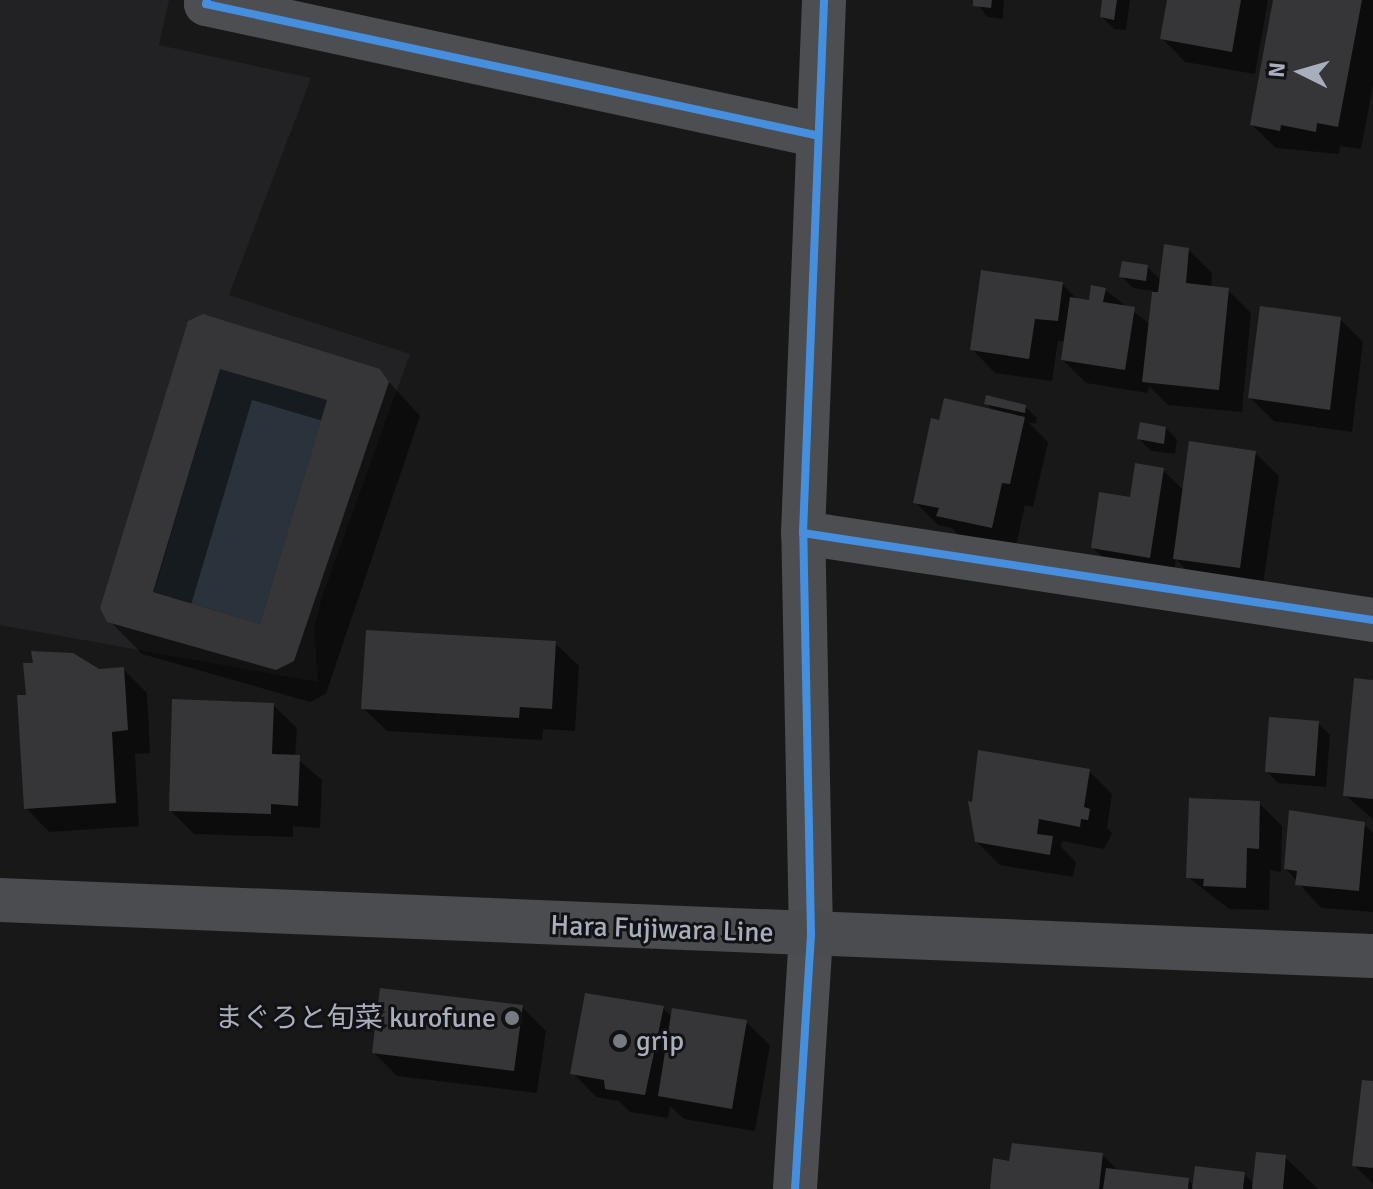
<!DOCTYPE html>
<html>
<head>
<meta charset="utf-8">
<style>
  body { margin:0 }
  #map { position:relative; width:1373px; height:1189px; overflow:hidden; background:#181819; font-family:Signika,"Noto Sans JP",sans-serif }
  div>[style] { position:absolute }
  .built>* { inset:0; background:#222225 }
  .water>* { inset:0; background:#2a333c }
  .shadow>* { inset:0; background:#0007 }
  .building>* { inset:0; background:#363638 }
  .minor>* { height:44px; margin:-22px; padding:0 22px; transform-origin:22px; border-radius:22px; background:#4c4e52 }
  .secondary>* { height:44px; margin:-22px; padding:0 22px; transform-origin:22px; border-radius:22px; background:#4a4c50 }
  .cycleway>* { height:8px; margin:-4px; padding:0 4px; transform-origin:4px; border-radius:4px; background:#468fdf }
  .dots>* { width:22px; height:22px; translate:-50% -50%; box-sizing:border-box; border:4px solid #121215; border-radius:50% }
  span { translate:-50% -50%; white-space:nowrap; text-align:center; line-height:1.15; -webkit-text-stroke:6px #121215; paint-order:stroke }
  .street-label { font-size:28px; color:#a8aebb }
  .poi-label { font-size:28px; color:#a8aebb }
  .right { translate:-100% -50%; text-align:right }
  .left { translate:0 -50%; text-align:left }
  .north { position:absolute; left:1261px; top:32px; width:80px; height:80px; -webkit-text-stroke:6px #121215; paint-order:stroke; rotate:275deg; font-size:22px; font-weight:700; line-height:32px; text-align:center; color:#a8aebb }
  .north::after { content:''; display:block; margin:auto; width:28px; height:36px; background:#a8aebb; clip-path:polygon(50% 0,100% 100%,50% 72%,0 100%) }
</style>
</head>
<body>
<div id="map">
  <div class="built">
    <i style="clip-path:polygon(0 0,169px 0,159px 45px,311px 78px,229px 295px,410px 354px,322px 597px,314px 628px,318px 682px,0 625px)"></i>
  </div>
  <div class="water">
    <i style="clip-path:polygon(220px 369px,327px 400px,260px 624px,154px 592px)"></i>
  </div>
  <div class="shadow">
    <i style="clip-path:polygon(975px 0,1004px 0,1003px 19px,987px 17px)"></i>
    <i style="clip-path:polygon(1104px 0,1130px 0,1126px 30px,1114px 29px,1102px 17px)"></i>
    <i style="clip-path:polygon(1169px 0,1268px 0,1255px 74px,1185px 62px,1162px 38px)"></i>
    <i style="clip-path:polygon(1275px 0,1373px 0,1373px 85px,1361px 149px,1340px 146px,1339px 154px,1276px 148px,1252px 125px)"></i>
    <i style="clip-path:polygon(1188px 249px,1212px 273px,1211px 288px,1228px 290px,1251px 313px,1242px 412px,1168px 405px,1149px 386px,1148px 393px,1086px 383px,1063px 360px,1065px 342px,1058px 341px,1052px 381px,995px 373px,972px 349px,1062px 284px,1078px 300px,1090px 302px,1105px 290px,1151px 325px,1154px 291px,1133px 288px,1121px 276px,1147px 267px,1162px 281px)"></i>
    <i style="clip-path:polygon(1340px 319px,1363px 342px,1352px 432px,1274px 421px,1250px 398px)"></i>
    <i style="clip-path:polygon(evenodd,189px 322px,379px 371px,420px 416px,326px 694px,310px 702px,142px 654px,109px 620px,189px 322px,252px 400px,323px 421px,262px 626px,191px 605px,252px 400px)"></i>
    <i style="clip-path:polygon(986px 403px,1025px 407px,1037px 418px,1036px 424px,1028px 422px,1048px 442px,1033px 507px,1025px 505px,1015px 551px,962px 539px,952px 528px,938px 525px,915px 502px,940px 422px,995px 412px)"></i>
    <i style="clip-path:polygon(1166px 428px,1177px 440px,1175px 454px,1151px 451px,1139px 439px)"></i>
    <i style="clip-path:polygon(1255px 453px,1279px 476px,1262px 591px,1198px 582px,1176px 559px,1173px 580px,1117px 571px,1093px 548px,1163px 470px,1184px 491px)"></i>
    <i style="clip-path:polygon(555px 643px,579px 666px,575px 731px,543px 729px,542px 740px,387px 731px,363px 708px)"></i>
    <i style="clip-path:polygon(123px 669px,147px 693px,150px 753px,135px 754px,139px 826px,49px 832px,26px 808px,28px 697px,98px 671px)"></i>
    <i style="clip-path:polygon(1373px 682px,1373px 819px,1345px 795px)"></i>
    <i style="clip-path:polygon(273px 705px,297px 728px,295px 757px,322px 780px,320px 828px,293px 826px,293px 837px,194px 834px,171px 811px)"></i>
    <i style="clip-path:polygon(1318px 723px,1330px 735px,1326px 787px,1278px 783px,1267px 771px)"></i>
    <i style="clip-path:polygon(1089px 771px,1112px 794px,1107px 828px,1112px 833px,1104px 849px,1062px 841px,1061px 847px,1076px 862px,1073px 877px,1000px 865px,976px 841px)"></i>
    <i style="clip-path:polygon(1259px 803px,1282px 826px,1281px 872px,1270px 870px,1269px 910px,1229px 909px,1188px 877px)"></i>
    <i style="clip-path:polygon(1364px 824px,1373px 833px,1373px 912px,1321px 908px,1286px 869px)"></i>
    <i style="clip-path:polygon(522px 1007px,546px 1031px,537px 1093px,397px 1076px,374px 1053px)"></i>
    <i style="clip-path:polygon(663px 1008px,673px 1018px,746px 1022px,770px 1045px,755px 1131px,684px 1119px,670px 1106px,668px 1118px,630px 1112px,619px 1101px,596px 1097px,573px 1073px)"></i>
    <i style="clip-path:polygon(1373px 1083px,1373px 1184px,1354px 1165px)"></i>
    <i style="clip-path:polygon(1102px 1155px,1120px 1172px,1188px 1180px,1194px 1186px,1244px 1174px,1253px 1183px,1285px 1157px,1318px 1189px,992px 1189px,1011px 1163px)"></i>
  </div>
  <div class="building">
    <i style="clip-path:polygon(973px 0,992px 0,991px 8px,973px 6px)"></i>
    <i style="clip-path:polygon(1102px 0,1117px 0,1114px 20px,1100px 17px)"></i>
    <i style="clip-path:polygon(1167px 0,1241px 0,1232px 52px,1160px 39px)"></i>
    <i style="clip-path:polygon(1273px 0,1362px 0,1338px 127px,1317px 123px,1316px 132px,1281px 125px,1280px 131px,1250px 125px)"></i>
    <i style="clip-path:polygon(1164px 244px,1189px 248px,1186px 283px,1229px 288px,1219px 390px,1142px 382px,1152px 292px,1158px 292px)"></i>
    <i style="clip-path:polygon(1122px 261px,1148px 265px,1146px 281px,1119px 277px)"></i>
    <i style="clip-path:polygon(981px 270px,1063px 282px,1058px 321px,1035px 319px,1029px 359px,970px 350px)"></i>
    <i style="clip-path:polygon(1091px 285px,1106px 288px,1103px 302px,1135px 307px,1125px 370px,1061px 360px,1070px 297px,1089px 300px)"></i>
    <i style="clip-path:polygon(1260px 306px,1341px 317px,1330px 410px,1248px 398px)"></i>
    <i style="clip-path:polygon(evenodd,203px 314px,380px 369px,389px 382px,294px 661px,276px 670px,107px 622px,100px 608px,188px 321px,203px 314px,220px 369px,327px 400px,260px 624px,153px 592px,220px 369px)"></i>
    <i style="clip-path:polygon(986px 395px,1026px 405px,1025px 413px,984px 404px)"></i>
    <i style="clip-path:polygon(944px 398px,1025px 417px,1010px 484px,1002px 483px,992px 528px,936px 516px,939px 508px,913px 503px,931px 418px,939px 420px)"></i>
    <i style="clip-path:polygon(1140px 422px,1166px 427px,1164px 444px,1137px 439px)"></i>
    <i style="clip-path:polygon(1189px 441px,1256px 451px,1240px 568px,1173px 559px)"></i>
    <i style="clip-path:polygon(1135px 463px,1164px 468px,1150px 558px,1091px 548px,1099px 492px,1130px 497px)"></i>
    <i style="clip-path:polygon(366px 630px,556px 641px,552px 709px,520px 707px,519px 718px,361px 709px)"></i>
    <i style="clip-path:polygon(31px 651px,73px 653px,99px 669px,124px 667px,128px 730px,112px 732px,116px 803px,24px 809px,17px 695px,26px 695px,23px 663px,33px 663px)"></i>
    <i style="clip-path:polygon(1354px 678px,1373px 680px,1373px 799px,1343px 796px)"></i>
    <i style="clip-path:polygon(172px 699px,274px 703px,272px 754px,300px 755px,298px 806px,271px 804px,271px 814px,169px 811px)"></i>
    <i style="clip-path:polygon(1269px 717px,1319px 721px,1315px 776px,1265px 772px)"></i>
    <i style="clip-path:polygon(978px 750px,1090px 769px,1084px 807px,1090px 809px,1088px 820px,1081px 819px,1080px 827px,1039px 819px,1037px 834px,1053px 836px,1050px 855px,975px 842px,968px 801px,972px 802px)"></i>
    <i style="clip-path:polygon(1189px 798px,1260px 801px,1259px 849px,1247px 848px,1246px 888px,1203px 886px,1204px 879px,1186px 878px)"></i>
    <i style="clip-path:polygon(1289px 810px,1365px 822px,1359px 891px,1295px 885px,1297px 871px,1284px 869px)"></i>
    <i style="clip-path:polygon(380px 988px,523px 1005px,514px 1071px,372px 1053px)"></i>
    <i style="clip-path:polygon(585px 993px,664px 1006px,645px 1095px,605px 1089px,604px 1080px,570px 1074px)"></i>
    <i style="clip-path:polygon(672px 1008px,747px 1020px,732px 1109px,658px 1096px)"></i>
    <i style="clip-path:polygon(1362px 1080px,1373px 1081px,1373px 1168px,1352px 1166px)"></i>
    <i style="clip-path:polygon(1012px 1143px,1103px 1153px,1099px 1189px,990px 1189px,993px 1158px,1009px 1161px)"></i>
    <i style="clip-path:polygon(1256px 1152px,1286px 1155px,1283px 1189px,1252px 1189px)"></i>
    <i style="clip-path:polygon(1195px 1166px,1245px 1172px,1243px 1189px,1192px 1189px)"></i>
    <i style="clip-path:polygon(1106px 1168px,1189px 1178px,1188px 1189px,1103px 1189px)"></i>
  </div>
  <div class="minor">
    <i style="left:207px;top:0;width:4px;rotate:104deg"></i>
    <i style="left:206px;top:4px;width:623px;rotate:12.14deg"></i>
    <i style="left:803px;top:533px;width:577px;rotate:8.68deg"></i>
    <i style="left:795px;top:1189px;width:255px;rotate:-86.4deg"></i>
    <i style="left:811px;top:935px;width:402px;rotate:-91.1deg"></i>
    <i style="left:803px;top:533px;width:533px;rotate:-87.74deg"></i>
  </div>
  <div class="secondary">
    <i style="left:0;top:900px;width:1374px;rotate:2.34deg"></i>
  </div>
  <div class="cycleway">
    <i style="left:207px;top:0;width:4px;rotate:104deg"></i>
    <i style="left:206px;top:4px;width:623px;rotate:12.14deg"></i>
    <i style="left:803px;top:533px;width:577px;rotate:8.68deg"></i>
    <i style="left:795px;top:1189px;width:255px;rotate:-86.4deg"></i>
    <i style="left:811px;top:935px;width:402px;rotate:-91.1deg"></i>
    <i style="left:803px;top:533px;width:533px;rotate:-87.74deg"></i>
  </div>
  <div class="dots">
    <i style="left:512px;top:1018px;background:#767a82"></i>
    <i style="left:620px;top:1041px;background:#767a82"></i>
  </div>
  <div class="street-label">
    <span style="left:662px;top:929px;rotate:2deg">Hara Fujiwara Line</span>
  </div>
  <div class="poi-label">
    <span class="right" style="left:496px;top:1018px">まぐろと旬菜 kurofune</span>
    <span class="left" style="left:636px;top:1041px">grip</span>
  </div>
  <div class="north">N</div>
</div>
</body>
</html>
